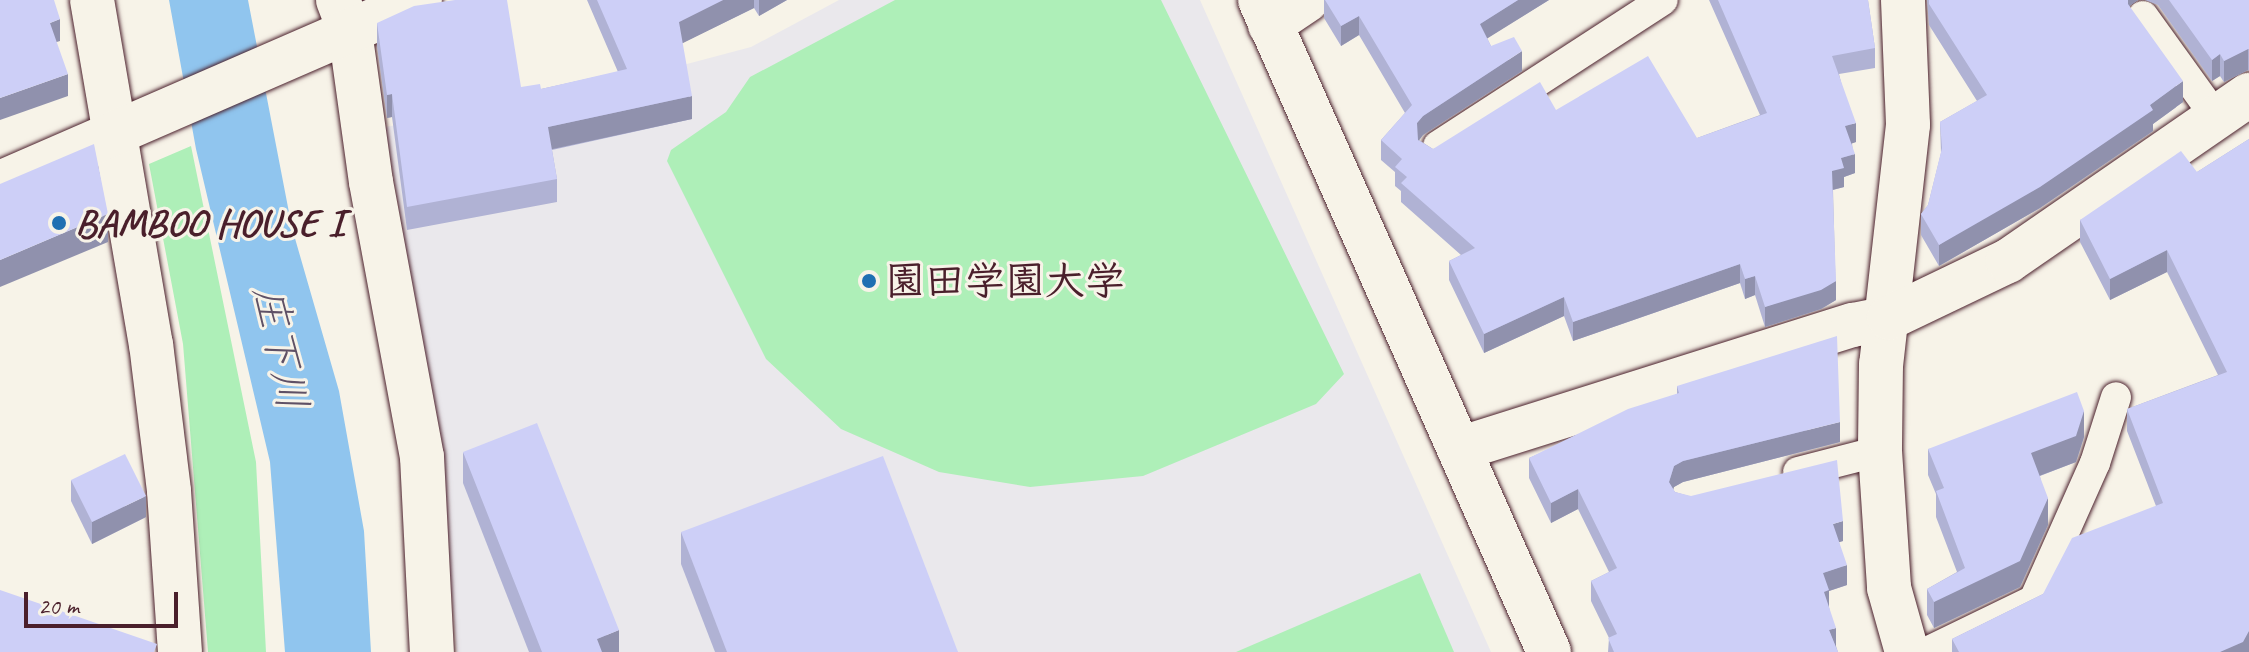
<!DOCTYPE html>
<html>
<head>
<meta charset="utf-8">
<style>
  body { margin:0 }
  #map { position:relative; width:2249px; height:652px; overflow:hidden; background:#f7f3e8; font-family:Caveat,"Klee One",sans-serif }
  div>[style] { position:absolute }
  .built>* { inset:0; background:#eae8ec }
  .green>* { inset:0; background:#aeefb8 }
  .water>* { inset:0; background:#90c5ee }
  .roads { filter:drop-shadow(0 0 2px #4a1f2b) drop-shadow(0 0 2px #4a1f2b) }
  .lane>* { height:30px; margin:-15px; padding:0 15px; transform-origin:15px; border-radius:15px; background:#f7f3e8 }
  .street>* { height:44px; margin:-22px; padding:0 22px; transform-origin:22px; border-radius:22px; background:#f7f3e8 }
  .secondary>* { height:44px; margin:-22px; padding:0 22px; transform-origin:22px; border-radius:22px; background:#f7f3e8 }
  .wall>* { inset:0; background:#b0b2d4 }
  .shaded-wall>* { inset:0; background:#9091ad }
  .building>* { inset:0; background:#cdcff7 }
  .dots>* { width:22px; height:22px; translate:-50% -50%; box-sizing:border-box; border:4px solid #f7f3e8; border-radius:50% }
  span { translate:-50% -50%; white-space:nowrap; text-align:center; line-height:1.15; -webkit-text-stroke:6px #f7f3e8; paint-order:stroke }
  .poi-label { font-size:40px; color:#4a1f2b; font-weight:700 }
  .left { translate:0 -50%; text-align:left }
  .water-label { font-size:42px; color:#5f5166; font-style:italic }
  .scale { position:absolute; left:24px; top:592px; width:154px; height:36px; box-sizing:border-box; border:4px solid #4a1f2b; border-top:0; padding-left:10px; font-size:24px; line-height:28px; white-space:nowrap; color:#4a1f2b; -webkit-text-stroke:6px #f7f3e8; paint-order:stroke }
</style>
</head>
<body>
<div id="map">
  <div class="built">
    <i style="clip-path:polygon(839px 0,1200px 0,1491px 652px,457px 652px,438px 436px,385px 127px,555px 99px,751px 47px)"></i>
  </div>
  <div class="green">
    <i style="clip-path:polygon(895px 0,1161px 0,1344px 374px,1316px 404px,1143px 476px,1030px 487px,939px 472px,841px 429px,766px 359px,667px 161px,671px 150px,726px 112px,750px 77px)"></i>
    <i style="clip-path:polygon(191px 146px,256px 462px,266px 652px,208px 652px,183px 344px,149px 164px)"></i>
    <i style="clip-path:polygon(1420px 573px,1454px 652px,1236px 652px)"></i>
  </div>
  <div class="water">
    <i style="clip-path:polygon(169px 0,248px 0,292px 228px,339px 391px,364px 531px,371px 652px,285px 652px,270px 462px,196px 149px)"></i>
  </div>
  <div class="roads">
    <div class="lane">
      <i style="left:2143px;top:16px;width:123px;rotate:54.2deg"></i>
      <i style="left:1438px;top:146px;width:268px;rotate:-33deg"></i>
      <i style="left:1798px;top:472px;width:85px;rotate:-14.4deg"></i>
      <i style="left:1927px;top:652px;width:119px;rotate:-25.9deg"></i>
      <i style="left:2034px;top:600px;width:150px;rotate:-66deg"></i>
      <i style="left:2095px;top:463px;width:69px;rotate:-72.3deg"></i>
    </div>
    <div class="street">
      <i style="left:92px;top:0;width:349px;rotate:80.3deg"></i>
      <i style="left:151px;top:344px;width:148px;rotate:83deg"></i>
      <i style="left:169px;top:491px;width:161px;rotate:86.1deg"></i>
      <i style="left:338px;top:0;width:33px;rotate:69deg"></i>
      <i style="left:350px;top:31px;width:152px;rotate:82.1deg"></i>
      <i style="left:371px;top:182px;width:280px;rotate:79.5deg"></i>
      <i style="left:422px;top:457px;width:195px;rotate:87.1deg"></i>
      <i style="left:1903px;top:0;width:125px;rotate:87.7deg"></i>
      <i style="left:1908px;top:125px;width:241px;rotate:96.4deg"></i>
      <i style="left:1881px;top:364px;width:87px;rotate:90.7deg"></i>
      <i style="left:1880px;top:451px;width:137px;rotate:86.2deg"></i>
      <i style="left:1889px;top:588px;width:66px;rotate:74.3deg"></i>
      <i style="left:1270px;top:25px;width:45px;rotate:-34deg"></i>
      <i style="left:0;top:183px;width:458px;rotate:-23.5deg"></i>
      <i style="left:1459px;top:449px;width:413px;rotate:-17.5deg"></i>
      <i style="left:1853px;top:325px;width:37px;rotate:-11deg"></i>
      <i style="left:1889px;top:318px;width:132px;rotate:-25.6deg"></i>
      <i style="left:2008px;top:261px;width:293px;rotate:-34.6deg"></i>
    </div>
    <div class="secondary">
      <i style="left:1260px;top:0;width:713px;rotate:66.09deg"></i>
    </div>
  </div>
  <div class="wall">
    <i style="clip-path:polygon(587px 0,787px 0,759px 16px,754px 8px,682px 43px,692px 119px,552px 150px,557px 179px,557px 202px,407px 230px,392px 117px,387px 118px,377px 46px,377px 23px,521px 87px,541px 89px,618px 72px)"></i>
    <i style="clip-path:polygon(1324px 0,1549px 0,1487px 38px,1491px 46px,1522px 71px,1423px 135px,1419px 140px,1433px 149px,1556px 110px,1697px 138px,1760px 115px,1709px 0,1868px 0,1875px 48px,1875px 68px,1839px 74px,1856px 142px,1852px 143px,1855px 173px,1844px 177px,1844px 187px,1833px 190px,1836px 300px,1821px 309px,1765px 327px,1755px 295px,1745px 299px,1740px 283px,1573px 341px,1564px 316px,1484px 353px,1449px 280px,1449px 261px,1461px 255px,1401px 202px,1401px 191px,1395px 186px,1395px 172px,1381px 160px,1381px 140px,1405px 113px,1359px 35px,1341px 46px,1324px 18px)"></i>
    <i style="clip-path:polygon(1927px 0,2138px 0,2129px 6px,2183px 102px,2153px 124px,2153px 131px,2040px 208px,1939px 266px,1921px 235px,1921px 214px,1928px 205px,1941px 153px,1940px 122px,1977px 101px,1929px 25px)"></i>
    <i style="clip-path:polygon(2145px 0,2249px 0,2249px 71px,2248px 70px,2224px 82px,2220px 76px,2212px 81px,2158px 5px)"></i>
    <i style="clip-path:polygon(2249px 139px,2249px 652px,1952px 652px,1952px 639px,2043px 594px,2156px 506px,2127px 431px,2127px 409px,2218px 375px,2167px 272px,2110px 300px,2080px 242px,2080px 220px,2197px 172px)"></i>
    <i style="clip-path:polygon(1677px 386px,1840px 442px,1683px 482px,1674px 487px,1673px 489px,1675px 492px,1843px 541px,1839px 542px,1847px 585px,1829px 591px,1829px 607px,1836px 646px,1838px 652px,1608px 652px,1609px 638px,1591px 601px,1591px 581px,1609px 572px,1578px 509px,1551px 523px,1529px 478px,1529px 458px,1677px 394px)"></i>
    <i style="clip-path:polygon(2084px 437px,2076px 462px,2040px 476px,2048px 525px,2020px 587px,1934px 628px,1927px 615px,1927px 589px,1957px 572px,1936px 517px,1936px 494px,1928px 475px,1928px 449px)"></i>
    <i style="clip-path:polygon(463px 452px,619px 652px,529px 652px,463px 483px)"></i>
    <i style="clip-path:polygon(71px 480px,146px 517px,92px 544px,71px 501px)"></i>
    <i style="clip-path:polygon(681px 532px,958px 652px,715px 652px,681px 564px)"></i>
  </div>
  <div class="shaded-wall">
    <i style="clip-path:polygon(723px 0,754px 0,754px 8px,679px 45px,679px 22px)"></i>
    <i style="clip-path:polygon(759px 0,787px 0,759px 16px)"></i>
    <i style="clip-path:polygon(1518px 0,1549px 0,1480px 43px,1480px 24px)"></i>
    <i style="clip-path:polygon(2127px 0,2138px 0,2127px 8px)"></i>
    <i style="clip-path:polygon(1359px 16px,1359px 35px,1341px 46px,1341px 26px)"></i>
    <i style="clip-path:polygon(60px 19px,60px 41px,50px 44px,50px 23px)"></i>
    <i style="clip-path:polygon(2248px 49px,2248px 70px,2224px 82px,2224px 61px)"></i>
    <i style="clip-path:polygon(1522px 51px,1522px 71px,1423px 135px,1417px 143px,1417px 123px,1423px 116px)"></i>
    <i style="clip-path:polygon(2220px 54px,2220px 76px,2212px 81px,2212px 60px)"></i>
    <i style="clip-path:polygon(68px 74px,68px 96px,0 120px,0 98px)"></i>
    <i style="clip-path:polygon(2183px 81px,2183px 102px,2153px 124px,2153px 131px,2040px 208px,1939px 266px,1939px 245px,2150px 105px)"></i>
    <i style="clip-path:polygon(392px 94px,392px 117px,387px 118px,387px 95px)"></i>
    <i style="clip-path:polygon(692px 96px,692px 119px,548px 150px,548px 127px)"></i>
    <i style="clip-path:polygon(1856px 123px,1856px 142px,1845px 146px,1845px 126px)"></i>
    <i style="clip-path:polygon(1855px 154px,1855px 173px,1844px 177px,1844px 187px,1832px 190px,1832px 171px,1841px 158px)"></i>
    <i style="clip-path:polygon(108px 214px,108px 242px,0 287px,0 260px)"></i>
    <i style="clip-path:polygon(2167px 250px,2167px 272px,2110px 300px,2110px 279px)"></i>
    <i style="clip-path:polygon(1740px 264px,1740px 283px,1573px 341px,1573px 322px)"></i>
    <i style="clip-path:polygon(1755px 276px,1755px 295px,1745px 299px,1745px 279px)"></i>
    <i style="clip-path:polygon(1836px 281px,1836px 300px,1821px 309px,1765px 327px,1765px 307px)"></i>
    <i style="clip-path:polygon(1564px 297px,1564px 316px,1484px 353px,1484px 334px)"></i>
    <i style="clip-path:polygon(2084px 411px,2084px 437px,2076px 462px,2031px 479px,2031px 453px)"></i>
    <i style="clip-path:polygon(1840px 422px,1840px 442px,1683px 482px,1674px 487px,1669px 503px,1669px 482px,1674px 466px,1683px 461px)"></i>
    <i style="clip-path:polygon(1578px 489px,1578px 509px,1551px 523px,1551px 503px)"></i>
    <i style="clip-path:polygon(146px 496px,146px 517px,92px 544px,92px 522px)"></i>
    <i style="clip-path:polygon(2048px 498px,2048px 525px,2020px 587px,1934px 628px,1934px 602px)"></i>
    <i style="clip-path:polygon(1843px 521px,1843px 541px,1833px 544px,1833px 524px)"></i>
    <i style="clip-path:polygon(1847px 565px,1847px 585px,1829px 591px,1829px 611px,1824px 612px,1823px 573px)"></i>
    <i style="clip-path:polygon(1836px 628px,1836px 648px,1829px 630px)"></i>
    <i style="clip-path:polygon(619px 630px,619px 652px,597px 652px,597px 639px)"></i>
    <i style="clip-path:polygon(2249px 631px,2249px 652px,2220px 652px)"></i>
  </div>
  <div class="building">
    <i style="clip-path:polygon(0 0,54px 0,60px 19px,50px 23px,68px 74px,0 98px)"></i>
    <i style="clip-path:polygon(455px 0,507px 0,521px 87px,540px 84px,541px 89px,627px 69px,597px 0,723px 0,679px 22px,692px 96px,548px 127px,557px 179px,407px 207px,392px 94px,387px 95px,377px 23px,414px 6px)"></i>
    <i style="clip-path:polygon(1325px 0,1518px 0,1480px 24px,1491px 46px,1514px 37px,1522px 51px,1423px 116px,1417px 123px,1418px 140px,1433px 149px,1540px 82px,1556px 110px,1648px 56px,1697px 138px,1767px 113px,1718px 0,1868px 0,1875px 48px,1832px 56px,1856px 123px,1845px 126px,1855px 154px,1841px 158px,1844px 168px,1832px 171px,1836px 281px,1821px 290px,1765px 307px,1755px 276px,1745px 279px,1740px 264px,1573px 322px,1564px 297px,1484px 334px,1449px 261px,1475px 248px,1401px 183px,1407px 177px,1395px 167px,1402px 159px,1381px 140px,1412px 105px,1359px 16px,1341px 26px)"></i>
    <i style="clip-path:polygon(1929px 0,2128px 0,2128px 4px,2183px 81px,2150px 105px,2153px 110px,2040px 187px,1939px 245px,1921px 214px,1928px 205px,1942px 148px,1940px 122px,1987px 95px,1929px 4px)"></i>
    <i style="clip-path:polygon(2169px 0,2249px 0,2249px 49px,2248px 49px,2224px 61px,2220px 54px,2212px 60px)"></i>
    <i style="clip-path:polygon(2249px 139px,2249px 631px,2243px 642px,2220px 652px,1959px 652px,1952px 639px,2043px 594px,2072px 538px,2163px 503px,2127px 409px,2227px 372px,2167px 250px,2110px 279px,2080px 220px,2181px 151px,2197px 172px)"></i>
    <i style="clip-path:polygon(94px 144px,108px 214px,0 260px,0 184px)"></i>
    <i style="clip-path:polygon(1837px 336px,1840px 422px,1683px 461px,1674px 466px,1669px 482px,1675px 492px,1691px 496px,1837px 460px,1843px 521px,1833px 524px,1847px 565px,1823px 573px,1829px 590px,1824px 592px,1836px 628px,1829px 630px,1838px 652px,1614px 652px,1608px 638px,1617px 634px,1591px 581px,1617px 568px,1578px 489px,1551px 503px,1529px 458px,1628px 409px,1679px 393px,1677px 386px)"></i>
    <i style="clip-path:polygon(2077px 392px,2084px 411px,2076px 436px,2031px 453px,2048px 498px,2020px 561px,1934px 602px,1927px 589px,1965px 568px,1936px 491px,1944px 488px,1928px 449px)"></i>
    <i style="clip-path:polygon(537px 423px,619px 630px,597px 639px,602px 652px,542px 652px,463px 452px)"></i>
    <i style="clip-path:polygon(125px 454px,146px 496px,92px 522px,71px 480px)"></i>
    <i style="clip-path:polygon(883px 456px,958px 652px,727px 652px,681px 532px)"></i>
    <i style="clip-path:polygon(0 590px,157px 644px,154px 652px,0 652px)"></i>
  </div>
  <div class="dots">
    <i style="left:59px;top:223px;background:#1f6fb2"></i>
    <i style="left:869px;top:281px;background:#1f6fb2"></i>
  </div>
  <div class="poi-label">
    <span class="left" style="left:75px;top:223px">BAMBOO HOUSE I</span>
    <span class="left" style="left:885px;top:281px">園田学園大学</span>
  </div>
  <div class="water-label">
    <span style="left:280px;top:348px;rotate:78deg">庄下川</span>
  </div>
  <div class="scale">20 m</div>
</div>
</body>
</html>
